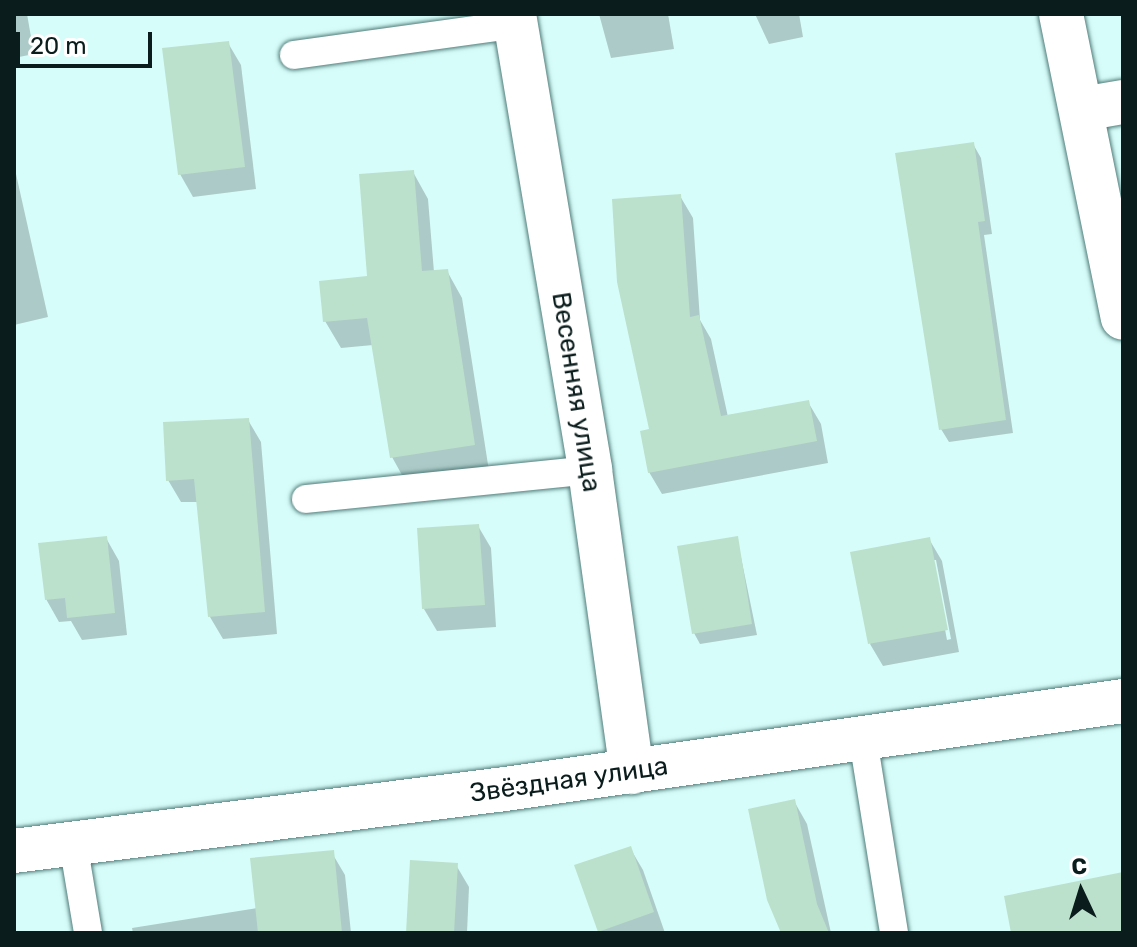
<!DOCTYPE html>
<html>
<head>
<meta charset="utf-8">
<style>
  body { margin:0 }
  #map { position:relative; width:1137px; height:947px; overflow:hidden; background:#d7fdfa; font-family:Rubik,sans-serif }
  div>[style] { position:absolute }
  .shadow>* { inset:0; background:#0003 }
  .building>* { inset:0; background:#bbe1cc }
  .roads { filter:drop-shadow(0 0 2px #507c79) drop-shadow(0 0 2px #507c79) }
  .service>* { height:28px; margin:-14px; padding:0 14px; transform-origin:14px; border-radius:14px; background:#fff }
  .minor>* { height:44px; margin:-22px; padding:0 22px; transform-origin:22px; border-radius:22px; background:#fff }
  .tertiary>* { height:44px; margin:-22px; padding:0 22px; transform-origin:22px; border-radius:22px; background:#fff }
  span { translate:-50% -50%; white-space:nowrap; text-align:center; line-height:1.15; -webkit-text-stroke:8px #fff; paint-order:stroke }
  .street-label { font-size:26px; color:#0a1c1b }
  .frame { position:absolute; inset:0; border:16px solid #0a1c1b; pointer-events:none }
  .north { position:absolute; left:1041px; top:851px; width:80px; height:80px; -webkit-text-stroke:6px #fff; paint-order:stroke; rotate:356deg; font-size:22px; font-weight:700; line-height:32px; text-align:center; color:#0a1c1b }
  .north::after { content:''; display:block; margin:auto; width:28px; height:36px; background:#0a1c1b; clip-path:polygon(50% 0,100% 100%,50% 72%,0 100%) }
  .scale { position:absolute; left:16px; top:32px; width:136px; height:36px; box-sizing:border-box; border:4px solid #0a1c1b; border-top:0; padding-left:10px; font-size:24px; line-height:28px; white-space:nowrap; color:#0a1c1b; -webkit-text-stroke:6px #fff; paint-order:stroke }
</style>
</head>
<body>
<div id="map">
  <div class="shadow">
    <i style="clip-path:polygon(14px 14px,27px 14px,34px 54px,14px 58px)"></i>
    <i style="clip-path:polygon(599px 14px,668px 14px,674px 49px,611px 58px)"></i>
    <i style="clip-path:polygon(755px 14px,799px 14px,803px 37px,769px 44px)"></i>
    <i style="clip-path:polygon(228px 43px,241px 65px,256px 189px,193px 197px,180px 174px)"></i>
    <i style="clip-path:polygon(973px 144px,981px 158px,992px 234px,984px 235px,1013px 433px,949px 442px,941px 429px)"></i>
    <i style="clip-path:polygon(14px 165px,48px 317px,14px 325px)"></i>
    <i style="clip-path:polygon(413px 172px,428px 199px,434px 272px,447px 271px,462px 298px,489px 471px,407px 484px,392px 457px,373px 345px,341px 348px,325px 321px,369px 278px)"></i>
    <i style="clip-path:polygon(680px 196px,693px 218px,700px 320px,711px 339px,728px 417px,808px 402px,821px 424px,828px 463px,662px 494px,649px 472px)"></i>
    <i style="clip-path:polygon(248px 420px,261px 442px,277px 634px,223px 639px,210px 617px,198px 502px,181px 502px,168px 480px)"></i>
    <i style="clip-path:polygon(478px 526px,491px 548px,496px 627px,437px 631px,424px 609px)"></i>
    <i style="clip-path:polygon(106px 538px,119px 561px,127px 635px,82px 640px,71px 621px,59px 622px,46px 599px)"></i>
    <i style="clip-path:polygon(737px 538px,757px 635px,700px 644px,694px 633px)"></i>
    <i style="clip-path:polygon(evenodd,929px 539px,942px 561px,959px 652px,883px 666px,870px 644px,929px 539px,932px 560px,936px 560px,951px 639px,947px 640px,932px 560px)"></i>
    <i style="clip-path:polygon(794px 801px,807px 824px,831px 933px,783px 933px)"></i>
    <i style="clip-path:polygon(630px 848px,643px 870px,665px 933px,600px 931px)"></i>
    <i style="clip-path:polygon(332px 853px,345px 875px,351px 933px,133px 933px,132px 928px,257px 908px)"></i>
    <i style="clip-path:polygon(456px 865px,469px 887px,467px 933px,408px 933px)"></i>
  </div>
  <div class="building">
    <i style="clip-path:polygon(229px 41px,245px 167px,178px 175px,162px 48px)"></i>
    <i style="clip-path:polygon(974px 142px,985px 221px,978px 222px,1006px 420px,939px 430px,895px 153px)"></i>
    <i style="clip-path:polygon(414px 170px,422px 271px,448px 269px,475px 445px,390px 458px,367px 318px,323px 322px,319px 281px,367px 276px,359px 174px)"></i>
    <i style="clip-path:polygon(681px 194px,690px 317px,699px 315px,721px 416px,809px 400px,817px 441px,648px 473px,640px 431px,649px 429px,617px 282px,612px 199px)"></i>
    <i style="clip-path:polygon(249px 418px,265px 612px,208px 617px,194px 479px,166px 481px,163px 422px)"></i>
    <i style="clip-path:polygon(479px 524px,485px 605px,422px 609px,417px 528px)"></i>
    <i style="clip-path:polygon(107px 536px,115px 613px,67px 618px,65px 598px,45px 600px,38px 543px)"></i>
    <i style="clip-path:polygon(738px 536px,752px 624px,692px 634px,677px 546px)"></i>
    <i style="clip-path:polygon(930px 537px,948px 630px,868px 644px,850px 552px)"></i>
    <i style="clip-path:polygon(795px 799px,817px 904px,829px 933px,781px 933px,767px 900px,748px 809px)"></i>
    <i style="clip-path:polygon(631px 846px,654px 912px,598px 932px,574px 865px)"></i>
    <i style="clip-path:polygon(334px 850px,342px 933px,258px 933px,250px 858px)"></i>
    <i style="clip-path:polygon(410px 860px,458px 863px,454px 933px,406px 933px)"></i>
    <i style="clip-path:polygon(1123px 872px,1123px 933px,1011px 933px,1004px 896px)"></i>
  </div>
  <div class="roads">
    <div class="service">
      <i style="left:294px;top:55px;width:224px;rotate:-7.9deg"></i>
      <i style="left:306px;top:499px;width:285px;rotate:-5.8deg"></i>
      <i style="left:863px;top:739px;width:196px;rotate:80.9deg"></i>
      <i style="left:73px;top:843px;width:91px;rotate:80.5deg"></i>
    </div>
    <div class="minor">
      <i style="left:514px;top:14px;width:462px;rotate:80.5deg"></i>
      <i style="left:590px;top:470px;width:305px;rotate:82.1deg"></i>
      <i style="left:14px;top:851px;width:488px;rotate:-7.2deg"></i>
      <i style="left:498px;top:790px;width:631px;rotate:-8.1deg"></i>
    </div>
    <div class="tertiary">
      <i style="left:1061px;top:14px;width:310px;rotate:78.5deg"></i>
      <i style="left:1082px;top:109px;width:42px;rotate:-9.7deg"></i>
    </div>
  </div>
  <div class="street-label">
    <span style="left:576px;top:392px;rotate:81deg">Весенняя улица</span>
    <span style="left:569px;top:780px;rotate:-8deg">Звёздная улица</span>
  </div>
  <div class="frame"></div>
  <div class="north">С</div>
  <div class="scale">20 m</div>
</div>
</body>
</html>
